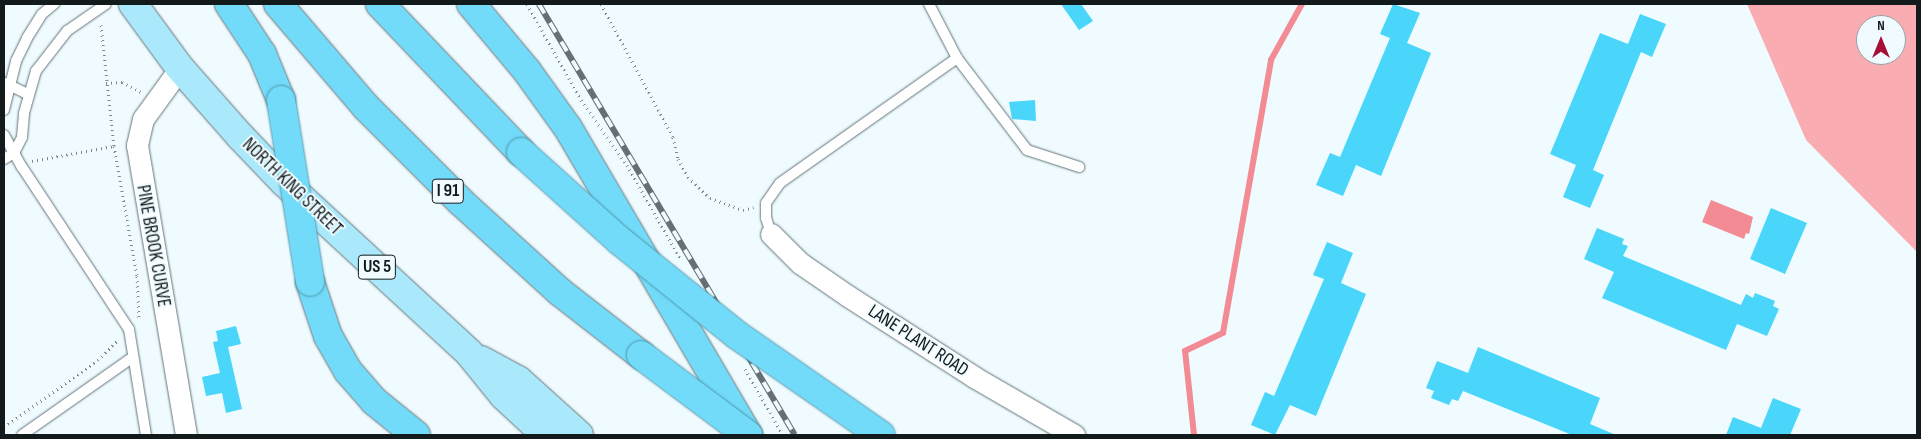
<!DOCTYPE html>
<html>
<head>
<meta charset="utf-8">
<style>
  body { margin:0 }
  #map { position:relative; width:1921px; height:439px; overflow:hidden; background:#effbff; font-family:"Sofia Sans Condensed",sans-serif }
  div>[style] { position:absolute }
  .green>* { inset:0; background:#f9adb2 }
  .water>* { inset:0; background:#f38b94 }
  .stream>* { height:5.5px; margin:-2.75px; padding:0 2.75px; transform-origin:2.75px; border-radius:2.75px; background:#f38b94 }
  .building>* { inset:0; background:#49d6fa }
  .path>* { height:3px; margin-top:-1.5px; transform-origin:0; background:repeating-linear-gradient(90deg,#808a8d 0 1px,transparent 0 5px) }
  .roads { filter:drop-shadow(0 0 1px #63747a) drop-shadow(0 0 1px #63747a) }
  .service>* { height:10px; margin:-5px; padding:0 5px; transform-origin:5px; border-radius:5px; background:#fff }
  .minor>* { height:21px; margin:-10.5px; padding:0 10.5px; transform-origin:10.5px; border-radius:10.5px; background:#fff }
  .primary>* { height:28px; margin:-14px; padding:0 14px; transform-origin:14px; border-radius:14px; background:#aae9fb }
  .motorway>* { height:28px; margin:-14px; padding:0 14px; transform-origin:14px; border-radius:14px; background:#71dbf9 }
  .rail>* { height:5.5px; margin-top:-2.75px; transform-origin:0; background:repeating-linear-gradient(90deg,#effbff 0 11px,#666f72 0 22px); box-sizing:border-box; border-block:1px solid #666f72 }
  .bridges { filter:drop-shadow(0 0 1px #5097ac) drop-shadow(0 0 1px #5097ac) }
  .motorway-bridge>* { height:28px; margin:-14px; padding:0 14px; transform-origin:14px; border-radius:14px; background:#71dbf9 }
  span { translate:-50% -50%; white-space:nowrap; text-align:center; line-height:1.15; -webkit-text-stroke:4px #effbff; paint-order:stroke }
  .shield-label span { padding:1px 4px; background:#effbff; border:1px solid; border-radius:4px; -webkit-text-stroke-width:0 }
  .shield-label { font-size:18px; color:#131a1c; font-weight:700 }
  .street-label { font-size:19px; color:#131a1c }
  .frame { position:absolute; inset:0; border:5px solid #131a1c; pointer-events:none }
  .north { position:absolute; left:1856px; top:15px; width:50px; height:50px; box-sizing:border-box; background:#effbff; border:1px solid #97a1a4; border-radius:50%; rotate:0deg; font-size:14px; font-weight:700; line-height:20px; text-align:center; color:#131a1c }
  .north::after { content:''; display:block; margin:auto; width:18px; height:22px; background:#a70f39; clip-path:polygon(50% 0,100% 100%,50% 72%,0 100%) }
</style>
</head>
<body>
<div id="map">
  <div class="green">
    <i style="clip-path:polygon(evenodd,1747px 4px,1917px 4px,1917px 252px,1806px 140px,1747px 4px,1866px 25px,1896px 25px,1896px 55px,1866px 55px,1866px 25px)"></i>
  </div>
  <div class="water">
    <i style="clip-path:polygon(1711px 200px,1753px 217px,1749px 234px,1746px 233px,1744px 239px,1702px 222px)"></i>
  </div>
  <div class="stream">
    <i style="left:1194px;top:435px;width:84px;rotate:-96.1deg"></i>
    <i style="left:1185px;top:351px;width:42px;rotate:-25.3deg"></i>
    <i style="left:1223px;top:333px;width:277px;rotate:-80deg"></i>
    <i style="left:1271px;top:60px;width:64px;rotate:-61deg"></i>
  </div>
  <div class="building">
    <i style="clip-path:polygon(1061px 4px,1081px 4px,1093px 21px,1079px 30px)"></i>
    <i style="clip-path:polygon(1393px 4px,1420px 13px,1407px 43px,1431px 53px,1381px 176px,1356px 165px,1343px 196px,1316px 185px,1330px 153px,1340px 157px,1390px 38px,1380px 34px)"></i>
    <i style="clip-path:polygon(1640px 14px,1666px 24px,1652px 57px,1641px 52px,1593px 170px,1604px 175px,1590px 208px,1563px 197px,1576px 165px,1550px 154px,1600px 33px,1628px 44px)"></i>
    <i style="clip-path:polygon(1035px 100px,1036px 121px,1012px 119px,1009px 102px)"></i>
    <i style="clip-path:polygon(1771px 208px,1807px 223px,1785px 274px,1750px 259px)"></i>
    <i style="clip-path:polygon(1597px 228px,1624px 239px,1622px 244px,1628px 246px,1623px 256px,1741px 305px,1746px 294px,1753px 298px,1755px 293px,1775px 301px,1773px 306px,1779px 309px,1767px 336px,1737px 324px,1726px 350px,1602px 298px,1614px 272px,1584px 259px)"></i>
    <i style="clip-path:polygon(1327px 242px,1353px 253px,1341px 283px,1366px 294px,1316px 416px,1290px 405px,1275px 435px,1251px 425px,1265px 392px,1274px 396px,1324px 279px,1313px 275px)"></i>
    <i style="clip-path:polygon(236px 326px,241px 344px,228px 347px,242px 409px,226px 413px,222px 393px,206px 396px,202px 377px,220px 373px,213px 342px,218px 341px,216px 331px)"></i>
    <i style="clip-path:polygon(1478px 347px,1600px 398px,1590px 424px,1616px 435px,1572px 435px,1463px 391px,1458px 401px,1452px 399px,1449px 405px,1431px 398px,1434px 391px,1426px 388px,1437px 361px,1468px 373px)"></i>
    <i style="clip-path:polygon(1773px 398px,1801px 409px,1790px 435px,1726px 435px,1733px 417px,1761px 428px)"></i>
  </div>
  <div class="path">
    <i style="left:527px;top:4px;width:110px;rotate:60.6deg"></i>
    <i style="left:581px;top:100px;width:80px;rotate:54.7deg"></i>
    <i style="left:627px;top:165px;width:109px;rotate:60.4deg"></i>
    <i style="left:601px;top:4px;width:151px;rotate:61.6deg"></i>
    <i style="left:673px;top:137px;width:23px;rotate:77deg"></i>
    <i style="left:678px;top:159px;width:21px;rotate:61deg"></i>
    <i style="left:688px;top:177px;width:30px;rotate:44deg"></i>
    <i style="left:710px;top:198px;width:35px;rotate:20deg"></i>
    <i style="left:743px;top:210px;width:11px;rotate:-15deg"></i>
    <i style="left:101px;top:25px;width:122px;rotate:83.9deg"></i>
    <i style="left:114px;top:146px;width:132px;rotate:80deg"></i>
    <i style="left:137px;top:276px;width:43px;rotate:87.3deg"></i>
    <i style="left:106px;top:83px;width:16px;rotate:-4deg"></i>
    <i style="left:122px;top:82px;width:21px;rotate:28deg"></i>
    <i style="left:32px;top:161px;width:83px;rotate:-10.4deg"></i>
    <i style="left:745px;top:369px;width:76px;rotate:60.1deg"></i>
    <i style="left:4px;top:427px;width:115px;rotate:-35.5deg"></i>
    <i style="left:98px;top:360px;width:27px;rotate:-45deg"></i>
  </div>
  <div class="roads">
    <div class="service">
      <i style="left:957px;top:58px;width:116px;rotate:52.7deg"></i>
      <i style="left:1027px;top:150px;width:55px;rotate:18.1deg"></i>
      <i style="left:5px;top:83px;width:25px;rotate:26deg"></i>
      <i style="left:4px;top:110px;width:50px;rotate:-76.2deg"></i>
      <i style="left:16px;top:61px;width:25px;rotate:-64deg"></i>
      <i style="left:27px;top:38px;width:28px;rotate:-58deg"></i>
      <i style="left:42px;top:14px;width:16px;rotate:-40deg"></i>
      <i style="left:4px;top:135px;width:37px;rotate:61deg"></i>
      <i style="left:22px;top:167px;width:194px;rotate:56.6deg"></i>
      <i style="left:129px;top:329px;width:107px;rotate:80.9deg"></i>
      <i style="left:4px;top:159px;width:12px;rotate:-31deg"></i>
      <i style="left:14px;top:153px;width:18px;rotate:-63deg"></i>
      <i style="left:22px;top:137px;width:24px;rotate:-85deg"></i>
      <i style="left:24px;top:113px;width:44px;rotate:-74.1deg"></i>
      <i style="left:36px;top:71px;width:51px;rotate:-52.2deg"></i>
      <i style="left:67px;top:31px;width:47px;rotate:-34.7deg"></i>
      <i style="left:771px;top:234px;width:17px;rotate:-107deg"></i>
      <i style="left:766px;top:218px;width:15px;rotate:-90deg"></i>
      <i style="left:766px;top:203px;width:24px;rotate:-55deg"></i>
      <i style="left:780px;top:183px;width:217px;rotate:-35.2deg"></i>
      <i style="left:957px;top:58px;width:61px;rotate:-117.4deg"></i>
      <i style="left:22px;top:435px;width:136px;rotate:-35.1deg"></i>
    </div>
    <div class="minor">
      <i style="left:180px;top:68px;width:63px;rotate:126deg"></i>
      <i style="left:143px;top:119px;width:27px;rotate:103deg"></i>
      <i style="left:137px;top:145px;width:294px;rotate:80.4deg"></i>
      <i style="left:771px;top:234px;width:41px;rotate:45deg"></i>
      <i style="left:800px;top:263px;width:58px;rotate:34.5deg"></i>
      <i style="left:848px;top:296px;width:150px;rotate:32.7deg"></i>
      <i style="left:974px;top:377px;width:116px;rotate:30.1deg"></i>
    </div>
    <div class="primary">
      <i style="left:133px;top:4px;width:79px;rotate:53.7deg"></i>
      <i style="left:180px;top:68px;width:91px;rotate:48.6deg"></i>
      <i style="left:240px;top:136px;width:64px;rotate:46.3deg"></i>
      <i style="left:284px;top:182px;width:252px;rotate:42.7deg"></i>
      <i style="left:469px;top:353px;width:55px;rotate:50.9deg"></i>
      <i style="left:504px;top:396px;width:57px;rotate:42.9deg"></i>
      <i style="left:481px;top:360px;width:42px;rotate:28.4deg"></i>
      <i style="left:518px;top:380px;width:82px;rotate:42deg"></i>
    </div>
    <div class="motorway">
      <i style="left:229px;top:4px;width:60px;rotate:56.6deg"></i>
      <i style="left:262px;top:54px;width:50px;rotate:67.6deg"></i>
      <i style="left:278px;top:4px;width:135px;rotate:49.5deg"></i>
      <i style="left:366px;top:107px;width:134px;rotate:45deg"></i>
      <i style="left:461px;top:202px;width:134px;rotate:42.3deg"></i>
      <i style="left:560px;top:292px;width:103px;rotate:37.9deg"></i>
      <i style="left:380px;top:4px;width:204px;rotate:46.4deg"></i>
      <i style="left:471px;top:4px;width:87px;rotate:50.1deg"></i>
      <i style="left:527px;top:71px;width:70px;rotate:54.3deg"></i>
      <i style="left:568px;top:128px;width:356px;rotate:59.6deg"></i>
      <i style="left:310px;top:282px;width:57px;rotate:71.6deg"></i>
      <i style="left:328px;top:336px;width:40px;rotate:60.3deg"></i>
      <i style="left:348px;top:371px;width:40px;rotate:49deg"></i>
      <i style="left:374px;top:401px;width:54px;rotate:39deg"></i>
    </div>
  </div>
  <div class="rail">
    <i style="left:539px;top:4px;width:501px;rotate:59.29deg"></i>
  </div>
  <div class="bridges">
    <div class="motorway-bridge">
      <i style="left:281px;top:100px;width:184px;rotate:80.9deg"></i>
      <i style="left:521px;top:152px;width:133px;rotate:42deg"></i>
      <i style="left:620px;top:241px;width:150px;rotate:38.8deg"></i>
      <i style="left:737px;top:335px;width:175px;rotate:34.8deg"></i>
      <i style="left:641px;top:355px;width:134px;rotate:36.8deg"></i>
    </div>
  </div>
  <div class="shield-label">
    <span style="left:448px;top:191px">I 91</span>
    <span style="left:377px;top:267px">US 5</span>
  </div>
  <div class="street-label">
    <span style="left:292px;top:187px;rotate:44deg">NORTH KING STREET</span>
    <span style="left:153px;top:246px;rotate:80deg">PINE BROOK CURVE</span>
    <span style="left:918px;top:341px;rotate:33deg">LANE PLANT ROAD</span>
  </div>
  <div class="frame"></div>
  <div class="north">N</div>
</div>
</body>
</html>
